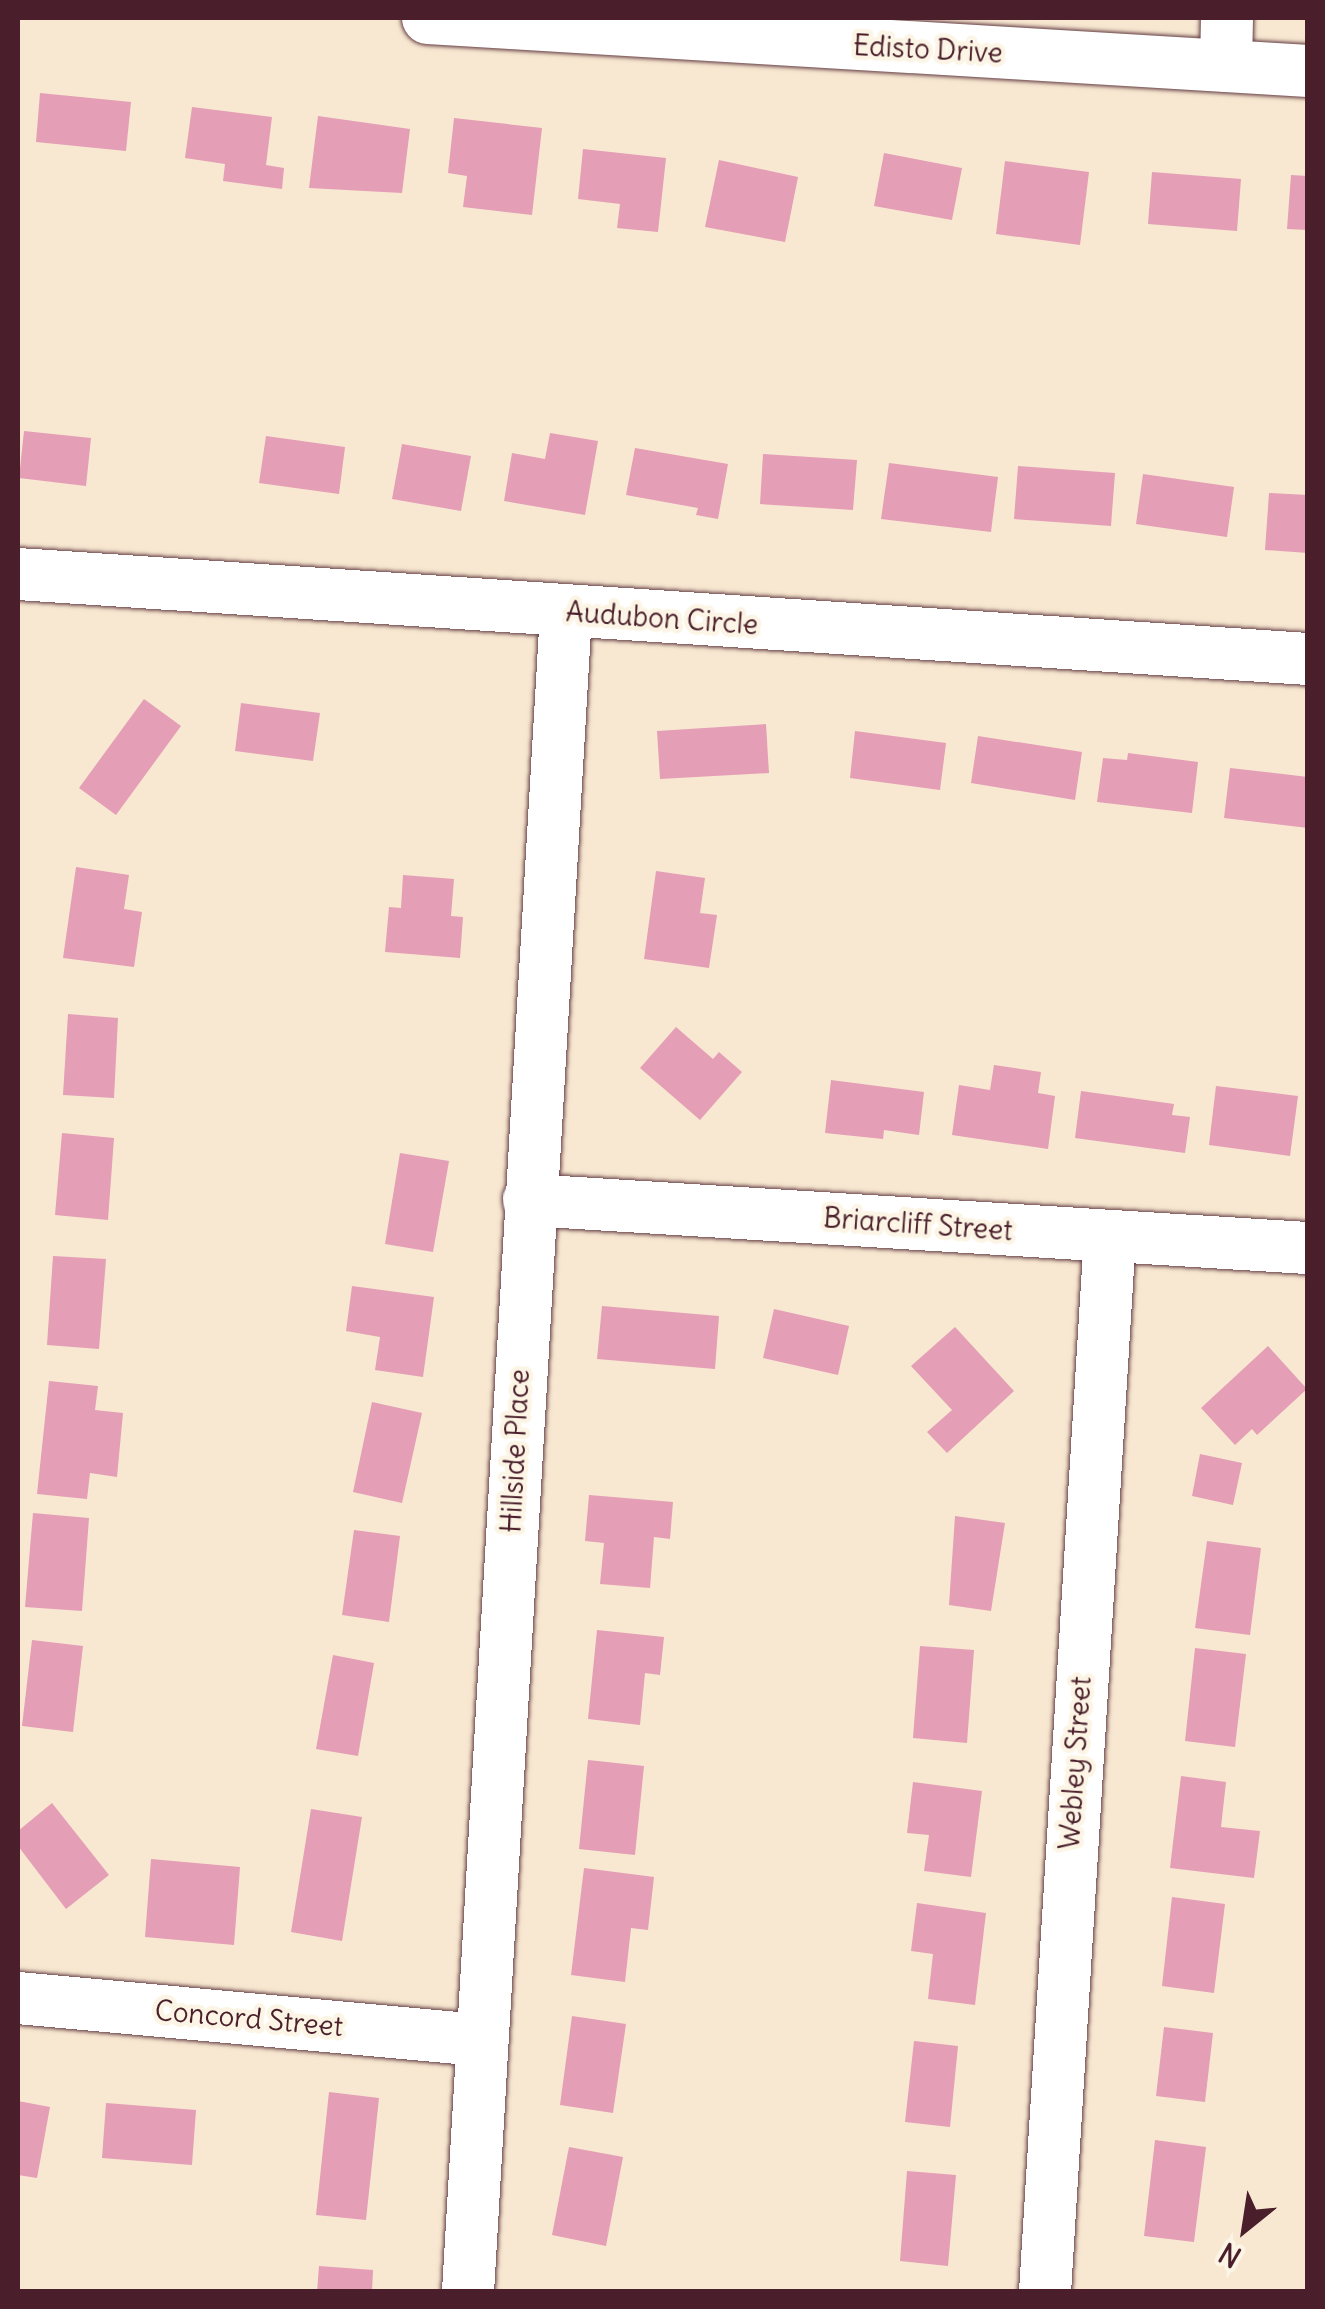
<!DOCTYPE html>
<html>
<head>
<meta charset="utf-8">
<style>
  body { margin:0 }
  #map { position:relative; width:1325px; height:2309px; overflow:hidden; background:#f8e8d1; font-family:Delius,sans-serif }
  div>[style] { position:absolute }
  .building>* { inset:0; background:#e49eb6 }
  .roads { filter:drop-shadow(0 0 2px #643d44) drop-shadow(0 0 2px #643d44) }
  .minor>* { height:52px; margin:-26px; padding:0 26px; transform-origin:26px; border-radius:26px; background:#fff }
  span { translate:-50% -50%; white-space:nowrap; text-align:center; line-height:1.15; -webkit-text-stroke:9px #fcf5e5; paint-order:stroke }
  .street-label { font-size:28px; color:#4a1f2b }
  .frame { position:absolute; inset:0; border:20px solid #4a1f2b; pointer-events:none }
  .north { position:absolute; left:1195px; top:2179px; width:100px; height:100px; -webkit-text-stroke:8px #fcf5e5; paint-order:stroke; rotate:210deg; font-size:28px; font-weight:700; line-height:40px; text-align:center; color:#4a1f2b }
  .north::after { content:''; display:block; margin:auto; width:35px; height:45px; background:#4a1f2b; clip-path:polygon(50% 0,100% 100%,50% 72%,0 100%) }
</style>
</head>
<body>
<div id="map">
  <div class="building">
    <i style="clip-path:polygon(40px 93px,131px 102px,126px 151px,36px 142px)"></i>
    <i style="clip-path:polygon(192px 107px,272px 117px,266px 165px,284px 168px,282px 189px,223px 181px,225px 164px,185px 158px)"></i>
    <i style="clip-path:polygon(318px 116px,410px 129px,402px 193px,309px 188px)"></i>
    <i style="clip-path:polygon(454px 118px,542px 128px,532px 215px,463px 207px,467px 176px,448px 173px)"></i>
    <i style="clip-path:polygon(583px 149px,666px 158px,658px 232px,617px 228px,620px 204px,578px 199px)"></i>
    <i style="clip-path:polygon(884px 153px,962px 168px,952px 220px,874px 206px)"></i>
    <i style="clip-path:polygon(719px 160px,798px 177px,785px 242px,705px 227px)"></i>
    <i style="clip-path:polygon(1005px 161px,1089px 172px,1080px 245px,996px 234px)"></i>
    <i style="clip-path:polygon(1152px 172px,1241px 179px,1237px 231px,1148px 224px)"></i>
    <i style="clip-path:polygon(1291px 175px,1308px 176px,1308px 230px,1287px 229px)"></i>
    <i style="clip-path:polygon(24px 431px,91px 438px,86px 486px,19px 478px)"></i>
    <i style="clip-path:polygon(550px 433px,598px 441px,585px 515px,504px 501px,512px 453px,545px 459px)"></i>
    <i style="clip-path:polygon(266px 436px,345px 447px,339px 494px,259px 483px)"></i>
    <i style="clip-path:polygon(402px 444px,471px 456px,461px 511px,392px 499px)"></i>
    <i style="clip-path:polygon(635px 448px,728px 464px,718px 519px,696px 515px,698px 508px,626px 495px)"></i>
    <i style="clip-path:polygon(763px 454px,857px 460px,853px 510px,760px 504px)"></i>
    <i style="clip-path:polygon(889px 463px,998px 477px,991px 532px,881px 519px)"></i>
    <i style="clip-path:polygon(1018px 466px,1115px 473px,1111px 526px,1014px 519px)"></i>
    <i style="clip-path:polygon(1143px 474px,1234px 487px,1227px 537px,1136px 524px)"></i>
    <i style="clip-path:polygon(1269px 493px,1308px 495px,1308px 553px,1265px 550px)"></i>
    <i style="clip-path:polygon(144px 699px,181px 726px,116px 815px,79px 788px)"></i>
    <i style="clip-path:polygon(241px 703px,320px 713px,313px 761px,235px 751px)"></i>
    <i style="clip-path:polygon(766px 724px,769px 773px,660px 779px,657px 731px)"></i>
    <i style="clip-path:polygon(855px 731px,946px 743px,940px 790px,850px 778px)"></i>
    <i style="clip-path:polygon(978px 736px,1082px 752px,1075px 800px,971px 783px)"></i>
    <i style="clip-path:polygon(1128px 753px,1198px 762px,1192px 813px,1097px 802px,1103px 758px,1127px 760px)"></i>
    <i style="clip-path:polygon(1230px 768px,1308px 777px,1308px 828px,1224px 818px)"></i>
    <i style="clip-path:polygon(76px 867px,129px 875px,124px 909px,142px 912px,134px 967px,63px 958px)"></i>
    <i style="clip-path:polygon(656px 871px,705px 878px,700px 913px,717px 915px,709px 968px,644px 959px)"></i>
    <i style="clip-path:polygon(403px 875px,454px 879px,451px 916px,463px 917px,460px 958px,385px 952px,389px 907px,401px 908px)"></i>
    <i style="clip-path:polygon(68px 1014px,118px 1018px,114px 1098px,63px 1095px)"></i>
    <i style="clip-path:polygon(676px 1027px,713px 1059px,719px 1052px,742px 1072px,700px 1120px,640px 1068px)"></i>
    <i style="clip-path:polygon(994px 1065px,1041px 1072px,1038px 1093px,1055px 1096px,1048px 1149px,952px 1135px,959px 1085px,990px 1090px)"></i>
    <i style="clip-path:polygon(831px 1080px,924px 1092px,919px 1135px,884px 1130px,883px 1139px,825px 1133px)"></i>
    <i style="clip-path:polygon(1216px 1086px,1298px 1096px,1290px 1156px,1209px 1145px)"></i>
    <i style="clip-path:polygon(1081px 1091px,1174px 1104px,1172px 1115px,1190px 1117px,1185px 1153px,1075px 1138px)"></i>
    <i style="clip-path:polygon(62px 1133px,114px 1138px,108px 1220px,55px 1215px)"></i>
    <i style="clip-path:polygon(400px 1153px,449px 1161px,433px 1252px,385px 1244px)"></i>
    <i style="clip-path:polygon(53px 1256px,106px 1259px,99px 1349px,47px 1345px)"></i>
    <i style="clip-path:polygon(352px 1286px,434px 1297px,423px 1377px,375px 1370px,380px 1337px,346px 1331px)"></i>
    <i style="clip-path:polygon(602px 1306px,719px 1316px,715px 1369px,597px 1359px)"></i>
    <i style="clip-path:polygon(774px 1309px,849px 1326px,838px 1375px,763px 1358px)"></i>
    <i style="clip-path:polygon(955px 1327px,1014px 1391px,947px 1453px,927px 1432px,952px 1410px,911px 1366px)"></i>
    <i style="clip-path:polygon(1268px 1346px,1307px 1389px,1257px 1435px,1252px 1429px,1235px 1445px,1201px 1408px)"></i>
    <i style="clip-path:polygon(49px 1381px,98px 1386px,95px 1410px,123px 1413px,117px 1477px,90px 1473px,87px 1499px,37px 1494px)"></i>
    <i style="clip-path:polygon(372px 1402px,422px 1413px,402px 1503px,353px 1492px)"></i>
    <i style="clip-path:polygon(1200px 1454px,1242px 1463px,1233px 1505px,1192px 1496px)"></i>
    <i style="clip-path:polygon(589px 1495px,673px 1502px,670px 1539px,654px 1537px,650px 1588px,600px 1584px,604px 1543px,585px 1541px)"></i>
    <i style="clip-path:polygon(33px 1513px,89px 1518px,82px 1611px,25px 1607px)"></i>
    <i style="clip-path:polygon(955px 1516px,1005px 1523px,991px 1611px,949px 1605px)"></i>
    <i style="clip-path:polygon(354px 1530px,400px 1536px,389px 1622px,342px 1615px)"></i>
    <i style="clip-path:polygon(1207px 1541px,1261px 1548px,1250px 1635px,1195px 1628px)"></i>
    <i style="clip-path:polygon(597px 1630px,664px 1637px,660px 1675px,645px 1673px,640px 1725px,588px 1719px)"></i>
    <i style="clip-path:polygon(32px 1640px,83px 1646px,73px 1732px,22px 1726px)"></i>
    <i style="clip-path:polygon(920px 1646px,974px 1650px,967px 1743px,913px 1738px)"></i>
    <i style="clip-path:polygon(1195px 1648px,1246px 1654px,1235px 1747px,1185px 1741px)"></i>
    <i style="clip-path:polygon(333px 1655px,374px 1663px,358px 1756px,316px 1749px)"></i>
    <i style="clip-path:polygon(588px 1760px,644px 1766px,635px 1855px,579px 1849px)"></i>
    <i style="clip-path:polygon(1181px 1776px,1226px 1782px,1221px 1827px,1260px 1831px,1254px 1878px,1170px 1868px)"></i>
    <i style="clip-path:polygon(913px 1782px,982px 1791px,971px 1877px,924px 1871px,929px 1835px,907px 1833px)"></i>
    <i style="clip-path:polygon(52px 1803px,109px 1875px,66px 1909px,18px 1846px,18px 1831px)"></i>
    <i style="clip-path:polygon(311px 1809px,362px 1817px,342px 1941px,291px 1932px)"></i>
    <i style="clip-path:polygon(151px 1859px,240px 1867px,234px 1945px,145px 1937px)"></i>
    <i style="clip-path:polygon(584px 1868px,654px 1877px,648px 1930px,631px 1928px,625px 1982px,571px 1975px)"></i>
    <i style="clip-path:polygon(1172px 1897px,1225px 1904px,1214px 1993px,1162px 1986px)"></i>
    <i style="clip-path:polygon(917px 1903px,986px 1913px,975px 2005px,928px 1999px,933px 1954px,911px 1951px)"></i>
    <i style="clip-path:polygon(572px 2016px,626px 2024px,613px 2113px,560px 2105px)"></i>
    <i style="clip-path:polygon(1164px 2027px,1213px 2033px,1205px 2102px,1156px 2096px)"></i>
    <i style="clip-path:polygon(914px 2041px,958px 2046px,950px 2127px,905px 2122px)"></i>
    <i style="clip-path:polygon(329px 2092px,379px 2098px,366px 2220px,316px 2215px)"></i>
    <i style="clip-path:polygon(18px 2101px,50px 2107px,37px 2178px,18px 2175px)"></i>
    <i style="clip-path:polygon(106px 2103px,196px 2110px,192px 2165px,102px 2158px)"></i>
    <i style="clip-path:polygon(1155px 2140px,1206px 2147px,1194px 2242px,1144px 2236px)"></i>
    <i style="clip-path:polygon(569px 2147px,623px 2157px,606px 2246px,552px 2235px)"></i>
    <i style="clip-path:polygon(907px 2171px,956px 2175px,948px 2266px,900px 2261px)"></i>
    <i style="clip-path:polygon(319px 2266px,373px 2270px,372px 2292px,317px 2292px)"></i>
  </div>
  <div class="roads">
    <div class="minor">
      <i style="left:428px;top:18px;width:882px;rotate:3.45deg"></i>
      <i style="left:1226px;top:66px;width:48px;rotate:-88.8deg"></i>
      <i style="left:18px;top:574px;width:1293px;rotate:3.77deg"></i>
      <i style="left:529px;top:1200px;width:780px;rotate:3.53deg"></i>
      <i style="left:18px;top:1998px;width:465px;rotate:5.2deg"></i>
      <i style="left:468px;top:2292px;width:1684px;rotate:-86.66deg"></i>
      <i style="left:1045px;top:2292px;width:1058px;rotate:-86.48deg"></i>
    </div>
  </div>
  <div class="street-label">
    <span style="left:928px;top:49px;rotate:3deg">Edisto Drive</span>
    <span style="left:662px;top:618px;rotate:4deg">Audubon Circle</span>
    <span style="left:918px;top:1224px;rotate:4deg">Briarcliff Street</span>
    <span style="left:515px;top:1451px;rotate:-87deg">Hillside Place</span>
    <span style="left:1075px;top:1763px;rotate:-86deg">Webley Street</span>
    <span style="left:249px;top:2018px;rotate:5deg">Concord Street</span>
  </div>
  <div class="frame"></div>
  <div class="north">N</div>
</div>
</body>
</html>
